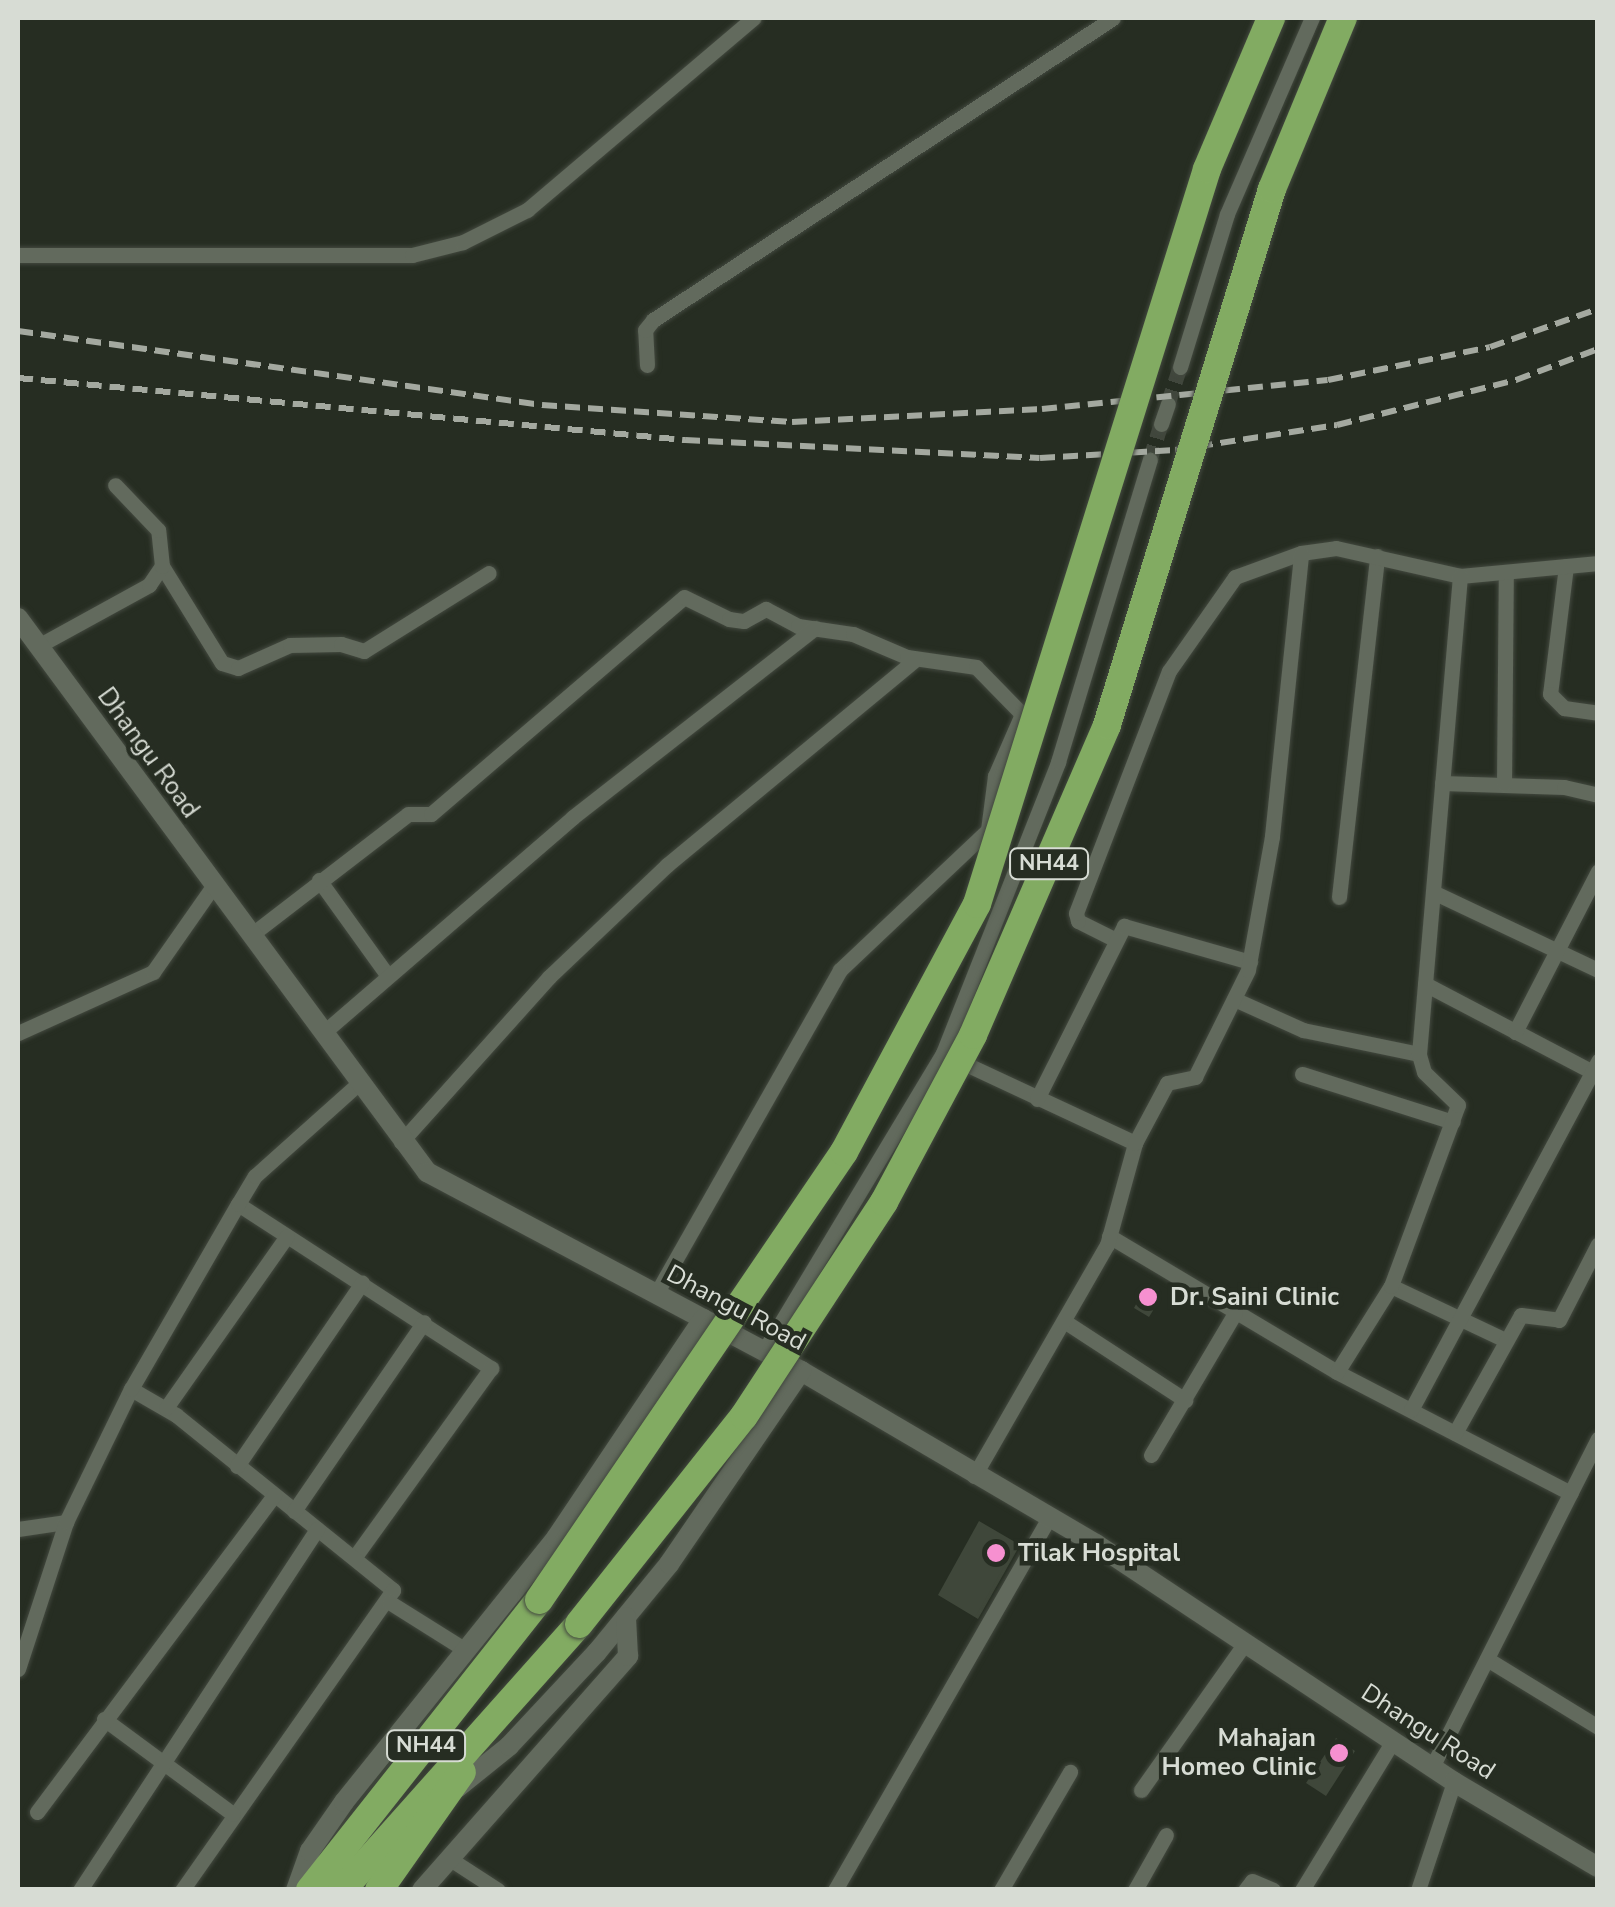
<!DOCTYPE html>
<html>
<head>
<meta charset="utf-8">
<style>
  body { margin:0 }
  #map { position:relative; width:1615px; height:1907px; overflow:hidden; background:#262d22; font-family:"Nunito Sans",sans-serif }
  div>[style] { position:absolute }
  .building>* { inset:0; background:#3f473a }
  .minor-tunnel>* { height:15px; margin-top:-7.5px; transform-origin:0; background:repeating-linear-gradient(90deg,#41473d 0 15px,transparent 0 23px) }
  .roads { filter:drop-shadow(0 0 2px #43493f) drop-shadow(0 0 2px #43493f) }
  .minor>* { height:15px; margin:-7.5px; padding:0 7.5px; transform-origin:7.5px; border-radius:7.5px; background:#626a5d }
  .tertiary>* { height:20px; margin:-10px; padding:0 10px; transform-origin:10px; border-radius:10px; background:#626a5d }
  .trunk>* { height:28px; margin:-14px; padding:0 14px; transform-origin:14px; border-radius:14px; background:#82ab62 }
  .rail>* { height:6px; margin-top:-3px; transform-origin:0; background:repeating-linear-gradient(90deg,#a4a9a0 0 15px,transparent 0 23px) }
  .bridges { filter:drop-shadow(0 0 2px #43493f) drop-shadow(0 0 2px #43493f) }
  .trunk-bridge>* { height:28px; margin:-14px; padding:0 14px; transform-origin:14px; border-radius:14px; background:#82ab62 }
  .dots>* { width:28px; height:28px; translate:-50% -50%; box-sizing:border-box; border:5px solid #262d22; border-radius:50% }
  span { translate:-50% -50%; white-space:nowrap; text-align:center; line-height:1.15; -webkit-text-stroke:9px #262d22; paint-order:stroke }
  .shield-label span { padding:2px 8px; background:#262d22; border:2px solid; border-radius:8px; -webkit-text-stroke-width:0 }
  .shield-label { font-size:22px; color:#d7dcd4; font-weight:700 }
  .street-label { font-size:25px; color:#d7dcd4 }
  .poi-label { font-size:25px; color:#d7dcd4; font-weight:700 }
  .left { translate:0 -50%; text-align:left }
  .right { translate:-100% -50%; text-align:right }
  .frame { position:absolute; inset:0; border:20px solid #d7dcd4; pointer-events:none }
</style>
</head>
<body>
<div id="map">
  <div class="building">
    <i style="clip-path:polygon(1146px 1286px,1162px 1296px,1149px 1317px,1134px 1308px)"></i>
    <i style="clip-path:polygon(979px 1521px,1020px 1545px,978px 1619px,938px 1595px)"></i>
    <i style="clip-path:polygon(1336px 1738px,1355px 1751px,1326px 1796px,1306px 1783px)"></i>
  </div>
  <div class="minor-tunnel">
    <i style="left:1168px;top:404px;width:39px;rotate:-72deg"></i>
    <i style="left:1150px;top:460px;width:38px;rotate:-73deg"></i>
  </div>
  <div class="roads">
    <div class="minor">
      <i style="left:18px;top:255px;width:394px"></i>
      <i style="left:412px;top:255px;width:53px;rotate:-14.3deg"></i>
      <i style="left:463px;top:242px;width:72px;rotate:-26.6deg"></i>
      <i style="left:527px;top:210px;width:297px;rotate:-40.3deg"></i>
      <i style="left:647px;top:365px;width:35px;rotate:-93deg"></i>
      <i style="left:645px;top:330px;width:13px;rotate:-51deg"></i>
      <i style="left:653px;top:320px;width:550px;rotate:-33.29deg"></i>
      <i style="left:1180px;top:367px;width:160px;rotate:-72.9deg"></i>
      <i style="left:1227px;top:214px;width:214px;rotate:-66.6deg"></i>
      <i style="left:1161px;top:424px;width:21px;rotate:-71deg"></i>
      <i style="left:162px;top:566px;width:114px;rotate:58.3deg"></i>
      <i style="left:222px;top:663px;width:17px;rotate:17deg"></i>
      <i style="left:238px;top:668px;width:57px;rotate:-23.9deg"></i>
      <i style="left:290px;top:645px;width:51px;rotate:-1.1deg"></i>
      <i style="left:341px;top:644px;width:24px;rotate:17deg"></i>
      <i style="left:364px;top:651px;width:147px;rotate:-32deg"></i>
      <i style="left:1566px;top:566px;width:129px;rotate:97.1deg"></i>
      <i style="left:1550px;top:694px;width:20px;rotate:45deg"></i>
      <i style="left:1564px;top:708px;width:34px;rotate:8deg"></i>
      <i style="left:38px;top:646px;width:127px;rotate:-28.8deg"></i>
      <i style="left:149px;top:585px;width:23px;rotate:-56deg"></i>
      <i style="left:162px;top:566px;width:36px;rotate:-96deg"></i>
      <i style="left:158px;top:530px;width:62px;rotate:-133.7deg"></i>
      <i style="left:1442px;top:783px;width:122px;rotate:1.9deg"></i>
      <i style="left:1564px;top:787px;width:35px;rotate:13deg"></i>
      <i style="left:1504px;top:784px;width:209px;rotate:-89.5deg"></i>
      <i style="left:319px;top:880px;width:118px;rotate:54.3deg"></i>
      <i style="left:1433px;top:892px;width:183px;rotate:25.3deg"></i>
      <i style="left:1339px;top:897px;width:343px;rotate:-83.6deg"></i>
      <i style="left:251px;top:935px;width:198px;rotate:-37.6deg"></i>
      <i style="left:408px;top:814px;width:23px"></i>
      <i style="left:431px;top:814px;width:333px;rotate:-40.6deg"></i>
      <i style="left:684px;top:597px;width:50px;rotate:26.1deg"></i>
      <i style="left:729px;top:619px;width:15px;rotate:8deg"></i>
      <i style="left:744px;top:621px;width:25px;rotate:-29deg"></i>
      <i style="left:766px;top:609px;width:36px;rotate:28deg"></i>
      <i style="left:798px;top:626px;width:56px;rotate:8.3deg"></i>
      <i style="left:853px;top:634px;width:59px;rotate:23.1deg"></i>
      <i style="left:907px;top:657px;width:70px;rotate:8.2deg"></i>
      <i style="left:976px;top:667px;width:66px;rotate:45.6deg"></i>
      <i style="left:1022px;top:714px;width:68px;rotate:113.5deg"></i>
      <i style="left:995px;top:776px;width:54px;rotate:97.4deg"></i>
      <i style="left:988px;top:830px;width:204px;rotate:136.6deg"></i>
      <i style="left:840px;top:970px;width:373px;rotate:119.6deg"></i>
      <i style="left:1114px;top:939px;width:40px;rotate:-153.4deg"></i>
      <i style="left:1078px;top:921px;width:8px;rotate:-104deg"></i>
      <i style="left:1076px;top:913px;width:259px;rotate:-69deg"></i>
      <i style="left:1169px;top:671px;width:115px;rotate:-54.9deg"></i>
      <i style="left:1235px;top:577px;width:70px;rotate:-20deg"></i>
      <i style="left:1301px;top:553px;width:35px;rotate:-8deg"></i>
      <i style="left:1336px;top:548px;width:127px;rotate:12.7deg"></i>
      <i style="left:1460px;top:576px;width:139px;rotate:-5.4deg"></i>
      <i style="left:1425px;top:984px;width:195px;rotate:27.7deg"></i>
      <i style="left:1234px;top:999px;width:76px;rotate:24.2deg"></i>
      <i style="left:1303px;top:1030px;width:118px;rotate:11.7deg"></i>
      <i style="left:1515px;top:1032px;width:181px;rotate:-62.7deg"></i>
      <i style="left:18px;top:1033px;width:148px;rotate:-24.3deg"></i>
      <i style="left:153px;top:972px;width:106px;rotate:-55deg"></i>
      <i style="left:323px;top:1033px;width:330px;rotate:-40.8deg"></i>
      <i style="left:573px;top:817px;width:307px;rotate:-38deg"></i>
      <i style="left:955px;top:1059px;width:199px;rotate:25deg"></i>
      <i style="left:1302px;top:1074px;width:158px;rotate:17.6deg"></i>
      <i style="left:1037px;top:1099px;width:194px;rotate:-63.3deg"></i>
      <i style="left:1124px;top:926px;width:131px;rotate:15.9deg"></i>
      <i style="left:401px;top:1142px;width:222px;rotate:-48.1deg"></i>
      <i style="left:549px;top:977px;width:163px;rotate:-43.5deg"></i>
      <i style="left:667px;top:865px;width:323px;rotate:-39.6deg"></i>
      <i style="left:238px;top:1204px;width:302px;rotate:33deg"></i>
      <i style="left:491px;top:1368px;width:234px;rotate:125.8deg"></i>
      <i style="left:1109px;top:1236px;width:265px;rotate:30.8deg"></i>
      <i style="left:1337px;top:1372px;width:263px;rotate:27.4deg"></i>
      <i style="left:1391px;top:1286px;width:124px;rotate:25.3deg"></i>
      <i style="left:1064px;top:1321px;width:145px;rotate:33.1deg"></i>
      <i style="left:764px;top:1351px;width:348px;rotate:-59deg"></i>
      <i style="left:943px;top:1053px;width:313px;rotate:-68.4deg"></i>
      <i style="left:1058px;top:762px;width:316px;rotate:-73.1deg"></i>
      <i style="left:1337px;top:1372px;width:102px;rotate:-57.9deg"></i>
      <i style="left:1391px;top:1286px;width:193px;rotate:-69.7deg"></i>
      <i style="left:1458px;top:1105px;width:47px;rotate:-135.9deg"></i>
      <i style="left:1424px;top:1072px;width:19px;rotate:-106deg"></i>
      <i style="left:1419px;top:1054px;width:480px;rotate:-85.1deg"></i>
      <i style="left:131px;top:1389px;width:52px;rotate:30deg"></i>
      <i style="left:176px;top:1415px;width:279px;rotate:38.9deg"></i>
      <i style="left:393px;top:1590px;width:367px;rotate:125.1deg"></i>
      <i style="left:166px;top:1408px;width:210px;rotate:-54.9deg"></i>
      <i style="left:1411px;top:1410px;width:396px;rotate:-61.8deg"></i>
      <i style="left:1455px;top:1433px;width:135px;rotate:-60.8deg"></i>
      <i style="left:1521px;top:1315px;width:38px;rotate:7deg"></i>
      <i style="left:1559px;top:1320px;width:85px;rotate:-62.8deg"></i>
      <i style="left:1151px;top:1455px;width:165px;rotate:-59.4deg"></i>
      <i style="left:237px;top:1466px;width:222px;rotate:-55.7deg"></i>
      <i style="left:974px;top:1476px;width:267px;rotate:-60.1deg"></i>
      <i style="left:1107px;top:1245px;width:106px;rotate:-74.6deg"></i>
      <i style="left:1135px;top:1143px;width:68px;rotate:-61.9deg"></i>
      <i style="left:1167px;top:1083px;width:29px;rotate:-12deg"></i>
      <i style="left:1195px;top:1077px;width:119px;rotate:-63.6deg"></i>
      <i style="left:1248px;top:970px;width:136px;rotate:-79.8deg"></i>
      <i style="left:1272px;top:836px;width:284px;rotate:-84.1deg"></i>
      <i style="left:294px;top:1511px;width:229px;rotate:-55.5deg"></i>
      <i style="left:18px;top:1529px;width:49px;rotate:-8.3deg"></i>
      <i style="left:389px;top:1602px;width:92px;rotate:32.1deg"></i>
      <i style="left:1487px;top:1659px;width:130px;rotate:31.5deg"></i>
      <i style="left:18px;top:1669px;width:155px;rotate:-71.9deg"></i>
      <i style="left:66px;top:1522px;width:148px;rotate:-64deg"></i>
      <i style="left:131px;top:1389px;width:214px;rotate:-60deg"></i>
      <i style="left:238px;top:1204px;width:33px;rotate:-59deg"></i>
      <i style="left:255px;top:1176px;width:141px;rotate:-41.8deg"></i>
      <i style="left:104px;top:1719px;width:160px;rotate:36.4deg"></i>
      <i style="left:1432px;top:1767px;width:368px;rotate:-63.2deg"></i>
      <i style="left:1141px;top:1790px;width:180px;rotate:-54.7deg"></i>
      <i style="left:37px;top:1812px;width:396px;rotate:-53.2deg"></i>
      <i style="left:450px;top:1859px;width:57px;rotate:32.9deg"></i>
      <i style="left:80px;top:1890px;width:432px;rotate:-56.7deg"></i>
      <i style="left:835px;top:1890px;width:429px;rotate:-60.1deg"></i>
      <i style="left:1001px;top:1890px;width:137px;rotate:-59.7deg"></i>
      <i style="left:1135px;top:1890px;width:63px;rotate:-60.6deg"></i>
      <i style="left:1245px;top:1890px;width:11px;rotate:-52deg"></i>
      <i style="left:1252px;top:1881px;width:23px;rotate:23deg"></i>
      <i style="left:1302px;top:1890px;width:175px;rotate:-58.6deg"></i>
      <i style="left:1418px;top:1890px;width:114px;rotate:-71.6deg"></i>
    </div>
    <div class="tertiary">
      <i style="left:18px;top:618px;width:689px;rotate:53.56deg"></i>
      <i style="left:427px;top:1172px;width:424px;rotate:28deg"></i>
      <i style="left:801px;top:1371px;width:342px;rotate:30.4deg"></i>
      <i style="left:1096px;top:1544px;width:430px;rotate:33.6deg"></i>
      <i style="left:1454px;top:1782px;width:167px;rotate:30.6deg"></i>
      <i style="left:457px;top:1788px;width:67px;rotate:-38.9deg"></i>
      <i style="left:509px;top:1746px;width:129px;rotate:-46.9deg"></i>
      <i style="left:597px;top:1652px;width:114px;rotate:-50.7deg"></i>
      <i style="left:669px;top:1564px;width:234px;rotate:-55.6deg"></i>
      <i style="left:296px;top:1890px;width:41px;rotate:-70.3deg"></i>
      <i style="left:310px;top:1851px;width:60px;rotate:-55.2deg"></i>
      <i style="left:344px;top:1802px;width:339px;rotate:-51.2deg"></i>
      <i style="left:556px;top:1538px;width:264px;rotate:-56.1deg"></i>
      <i style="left:422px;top:1890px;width:312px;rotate:-48.6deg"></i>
      <i style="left:628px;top:1656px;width:39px;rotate:-93deg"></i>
    </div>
    <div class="trunk">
      <i style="left:310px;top:1890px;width:370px;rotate:-51.7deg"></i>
      <i style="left:342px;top:1890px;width:356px;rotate:-48.3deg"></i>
      <i style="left:379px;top:1890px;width:144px;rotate:-54.9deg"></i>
    </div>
  </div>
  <div class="rail">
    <i style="left:18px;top:331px;width:529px;rotate:8.04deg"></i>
    <i style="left:542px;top:405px;width:251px;rotate:3.9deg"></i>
    <i style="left:792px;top:422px;width:250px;rotate:-3deg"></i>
    <i style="left:1042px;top:409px;width:287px;rotate:-5.8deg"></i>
    <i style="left:1328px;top:380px;width:165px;rotate:-11.5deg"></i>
    <i style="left:1490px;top:347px;width:114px;rotate:-19.4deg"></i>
    <i style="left:18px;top:378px;width:670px;rotate:5.31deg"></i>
    <i style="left:685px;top:440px;width:355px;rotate:2.9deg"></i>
    <i style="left:1040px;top:458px;width:135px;rotate:-3.4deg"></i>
    <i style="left:1175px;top:450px;width:164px;rotate:-8.8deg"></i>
    <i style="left:1337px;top:425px;width:185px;rotate:-14.1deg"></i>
    <i style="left:1516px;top:380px;width:88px;rotate:-20.7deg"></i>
  </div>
  <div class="bridges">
    <div class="trunk-bridge">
      <i style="left:539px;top:1600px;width:542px;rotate:-55.75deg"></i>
      <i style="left:844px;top:1152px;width:281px;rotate:-61.8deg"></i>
      <i style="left:977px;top:904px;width:770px;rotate:-72.62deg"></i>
      <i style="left:1207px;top:169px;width:164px;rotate:-67deg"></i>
      <i style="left:579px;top:1624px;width:265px;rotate:-51.6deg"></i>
      <i style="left:744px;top:1416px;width:256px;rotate:-56.8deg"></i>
      <i style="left:884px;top:1202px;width:189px;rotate:-61.9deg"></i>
      <i style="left:973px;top:1035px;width:338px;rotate:-66.6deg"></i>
      <i style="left:1107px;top:725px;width:561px;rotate:-72.89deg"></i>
      <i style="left:1272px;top:189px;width:185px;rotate:-67.5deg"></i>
    </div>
  </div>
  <div class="dots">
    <i style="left:1148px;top:1297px;background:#f690d0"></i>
    <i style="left:996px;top:1553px;background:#f690d0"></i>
    <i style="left:1339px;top:1753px;background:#f690d0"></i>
  </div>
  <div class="shield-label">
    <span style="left:1049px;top:864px">NH44</span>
    <span style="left:426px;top:1746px">NH44</span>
  </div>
  <div class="street-label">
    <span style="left:148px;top:753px;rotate:54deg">Dhangu Road</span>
    <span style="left:736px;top:1308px;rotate:28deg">Dhangu Road</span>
    <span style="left:1428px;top:1732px;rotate:33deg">Dhangu Road</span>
  </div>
  <div class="poi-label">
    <span class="left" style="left:1170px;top:1297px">Dr. Saini Clinic</span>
    <span class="left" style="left:1018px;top:1553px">Tilak Hospital</span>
    <span class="right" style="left:1316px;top:1753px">Mahajan<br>Homeo Clinic</span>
  </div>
  <div class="frame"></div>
</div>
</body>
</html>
